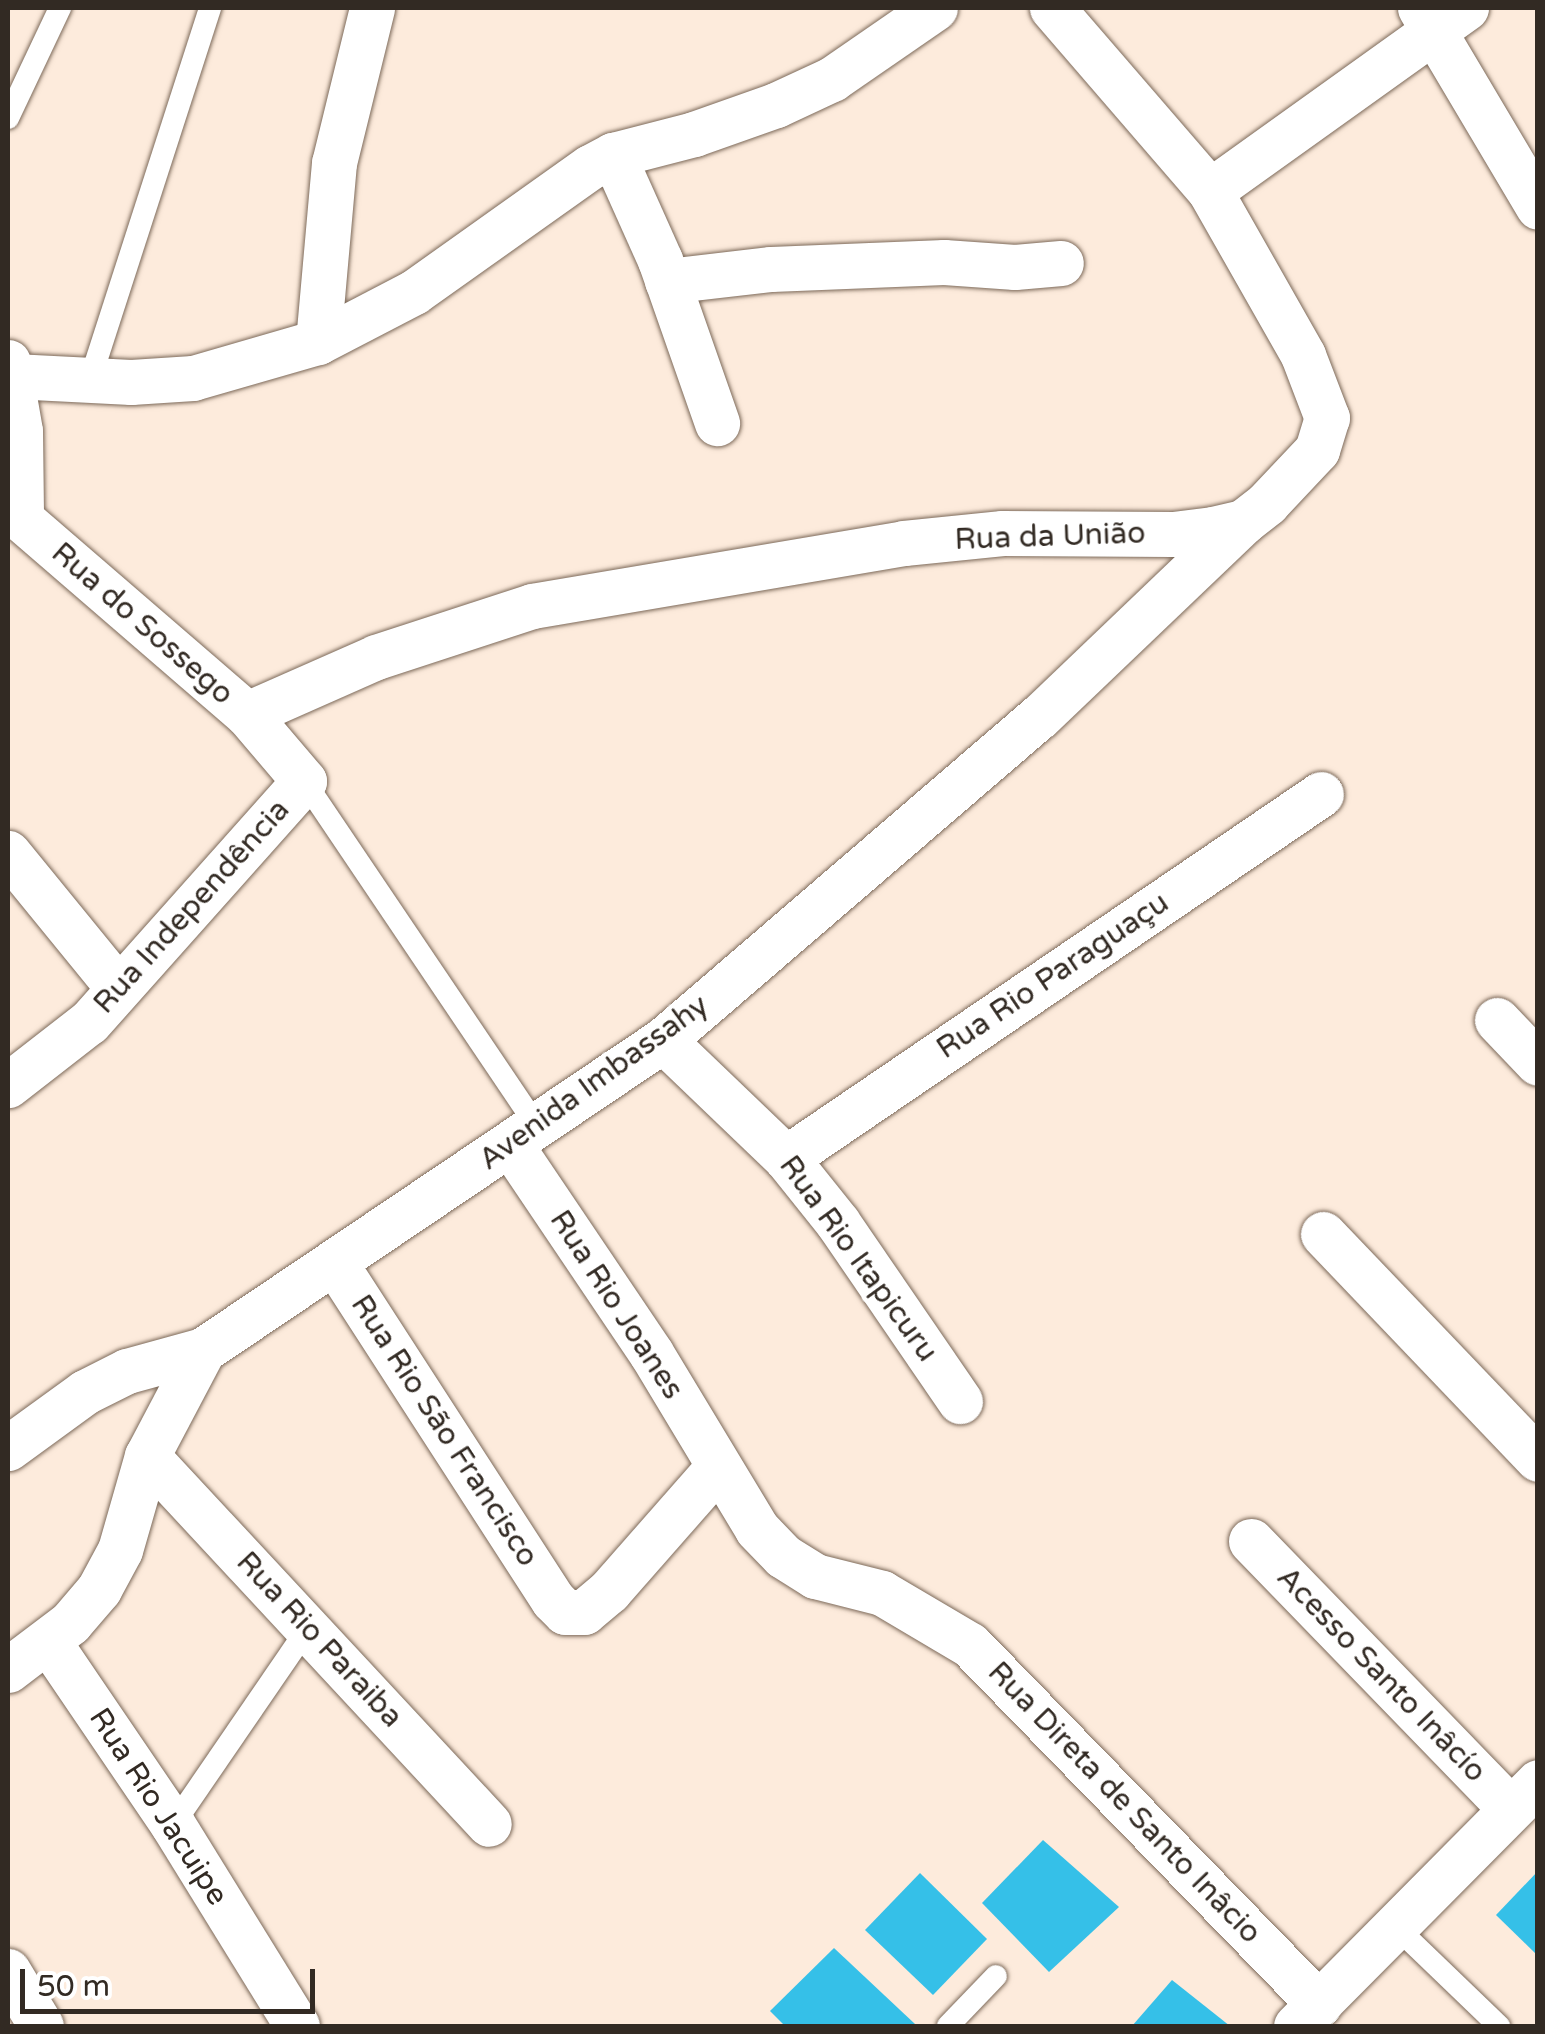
<!DOCTYPE html>
<html>
<head>
<meta charset="utf-8">
<style>
  body { margin:0 }
  #map { position:relative; width:1545px; height:2034px; overflow:hidden; background:#fdebdc; font-family:"Varela Round",sans-serif }
  div>[style] { position:absolute }
  .building>* { inset:0; background:#35c0e8 }
  .roads { filter:drop-shadow(0 0 2px #7c6959) drop-shadow(0 0 2px #7c6959) }
  .service>* { height:22px; margin:-11px; padding:0 11px; transform-origin:11px; border-radius:11px; background:#fff }
  .minor>* { height:45px; margin:-22.5px; padding:0 22.5px; transform-origin:22.5px; border-radius:22.5px; background:#fff }
  span { translate:-50% -50%; white-space:nowrap; text-align:center; line-height:1.15; -webkit-text-stroke:9px #fff; paint-order:stroke }
  .street-label { font-size:30px; color:#322a23 }
  .frame { position:absolute; inset:0; border:10px solid #322a23; pointer-events:none }
  .scale { position:absolute; left:20px; top:1969px; width:295px; height:45px; box-sizing:border-box; border:5px solid #322a23; border-top:0; padding-left:12px; font-size:30px; line-height:35px; white-space:nowrap; color:#322a23; -webkit-text-stroke:8px #fff; paint-order:stroke }
</style>
</head>
<body>
<div id="map">
  <div class="building">
    <i style="clip-path:polygon(1043px 1840px,1119px 1907px,1049px 1972px,982px 1903px)"></i>
    <i style="clip-path:polygon(1538px 1871px,1538px 1956px,1496px 1915px)"></i>
    <i style="clip-path:polygon(920px 1873px,987px 1939px,933px 1995px,865px 1930px)"></i>
    <i style="clip-path:polygon(834px 1948px,915px 2024px,785px 2026px,770px 2011px)"></i>
    <i style="clip-path:polygon(1172px 1980px,1230px 2026px,1132px 2026px)"></i>
  </div>
  <div class="roads">
    <div class="service">
      <i style="left:8px;top:118px;width:122px;rotate:-64.7deg"></i>
      <i style="left:90px;top:380px;width:391px;rotate:-72.1deg"></i>
      <i style="left:304px;top:781px;width:417px;rotate:56deg"></i>
      <i style="left:173px;top:1825px;width:239px;rotate:-55.6deg"></i>
      <i style="left:1394px;top:1925px;width:146px;rotate:43.9deg"></i>
      <i style="left:948px;top:2026px;width:69px;rotate:-46.2deg"></i>
    </div>
    <div class="minor">
      <i style="left:1420px;top:8px;width:231px;rotate:59.3deg"></i>
      <i style="left:613px;top:155px;width:115px;rotate:65.9deg"></i>
      <i style="left:660px;top:260px;width:173px;rotate:70.7deg"></i>
      <i style="left:1210px;top:191px;width:315px;rotate:-35.6deg"></i>
      <i style="left:667px;top:281px;width:105px;rotate:-6.6deg"></i>
      <i style="left:771px;top:269px;width:173px;rotate:-2.3deg"></i>
      <i style="left:944px;top:262px;width:71px;rotate:4deg"></i>
      <i style="left:1015px;top:267px;width:46px;rotate:-5deg"></i>
      <i style="left:318px;top:342px;width:180px;rotate:-84.9deg"></i>
      <i style="left:334px;top:163px;width:160px;rotate:-76.2deg"></i>
      <i style="left:8px;top:362px;width:70px;rotate:80.1deg"></i>
      <i style="left:20px;top:431px;width:88px;rotate:89.3deg"></i>
      <i style="left:21px;top:519px;width:298px;rotate:40.8deg"></i>
      <i style="left:247px;top:714px;width:88px;rotate:49.6deg"></i>
      <i style="left:304px;top:781px;width:323px;rotate:131.7deg"></i>
      <i style="left:89px;top:1022px;width:103px;rotate:142.1deg"></i>
      <i style="left:13px;top:376px;width:118px;rotate:2.9deg"></i>
      <i style="left:131px;top:382px;width:62px;rotate:-3.7deg"></i>
      <i style="left:193px;top:378px;width:130px;rotate:-16.1deg"></i>
      <i style="left:318px;top:342px;width:108px;rotate:-27.5deg"></i>
      <i style="left:414px;top:292px;width:216px;rotate:-35.4deg"></i>
      <i style="left:590px;top:167px;width:26px;rotate:-28deg"></i>
      <i style="left:613px;top:155px;width:84px;rotate:-14.5deg"></i>
      <i style="left:694px;top:134px;width:87px;rotate:-19.5deg"></i>
      <i style="left:776px;top:105px;width:62px;rotate:-24.9deg"></i>
      <i style="left:832px;top:79px;width:125px;rotate:-34.6deg"></i>
      <i style="left:247px;top:714px;width:141px;rotate:-23.8deg"></i>
      <i style="left:376px;top:657px;width:164px;rotate:-18.1deg"></i>
      <i style="left:532px;top:606px;width:377px;rotate:-9.6deg"></i>
      <i style="left:904px;top:543px;width:99px;rotate:-5.8deg"></i>
      <i style="left:1002px;top:533px;width:171px;rotate:0.3deg"></i>
      <i style="left:1173px;top:534px;width:40px;rotate:-7.1deg"></i>
      <i style="left:1213px;top:529px;width:31px;rotate:-13deg"></i>
      <i style="left:1243px;top:522px;width:31px;rotate:-38deg"></i>
      <i style="left:1267px;top:503px;width:73px;rotate:-46.7deg"></i>
      <i style="left:1317px;top:450px;width:34px;rotate:-73deg"></i>
      <i style="left:1327px;top:418px;width:67px;rotate:-110.9deg"></i>
      <i style="left:1303px;top:355px;width:189px;rotate:-119.6deg"></i>
      <i style="left:1210px;top:191px;width:242px;rotate:-130.8deg"></i>
      <i style="left:8px;top:853px;width:174px;rotate:50.8deg"></i>
      <i style="left:1497px;top:1020px;width:59px;rotate:46.4deg"></i>
      <i style="left:663px;top:1040px;width:170px;rotate:43.8deg"></i>
      <i style="left:786px;top:1158px;width:83px;rotate:51.3deg"></i>
      <i style="left:838px;top:1223px;width:216px;rotate:55.6deg"></i>
      <i style="left:510px;top:1144px;width:252px;rotate:56deg"></i>
      <i style="left:651px;top:1353px;width:205px;rotate:58.9deg"></i>
      <i style="left:757px;top:1529px;width:37px;rotate:46deg"></i>
      <i style="left:783px;top:1556px;width:38px;rotate:32deg"></i>
      <i style="left:815px;top:1576px;width:69px;rotate:14.2deg"></i>
      <i style="left:882px;top:1593px;width:102px;rotate:30.6deg"></i>
      <i style="left:970px;top:1645px;width:501px;rotate:45.81deg"></i>
      <i style="left:786px;top:1158px;width:647px;rotate:-34.23deg"></i>
      <i style="left:1323px;top:1234px;width:311px;rotate:46.3deg"></i>
      <i style="left:335px;top:1263px;width:401px;rotate:57.1deg"></i>
      <i style="left:553px;top:1600px;width:17px;rotate:45deg"></i>
      <i style="left:565px;top:1612px;width:19px"></i>
      <i style="left:584px;top:1612px;width:33px;rotate:-40deg"></i>
      <i style="left:609px;top:1591px;width:165px;rotate:-48.7deg"></i>
      <i style="left:8px;top:1448px;width:95px;rotate:-36deg"></i>
      <i style="left:85px;top:1392px;width:47px;rotate:-26.6deg"></i>
      <i style="left:127px;top:1371px;width:79px;rotate:-15.4deg"></i>
      <i style="left:147px;top:1456px;width:502px;rotate:47.1deg"></i>
      <i style="left:1251px;top:1541px;width:373px;rotate:45.9deg"></i>
      <i style="left:48px;top:1641px;width:222px;rotate:55.8deg"></i>
      <i style="left:173px;top:1825px;width:236px;rotate:58.3deg"></i>
      <i style="left:8px;top:1670px;width:78px;rotate:-37.2deg"></i>
      <i style="left:70px;top:1623px;width:45px;rotate:-49.5deg"></i>
      <i style="left:99px;top:1589px;width:44px;rotate:-61.7deg"></i>
      <i style="left:120px;top:1550px;width:98px;rotate:-74deg"></i>
      <i style="left:147px;top:1456px;width:120px;rotate:-62.2deg"></i>
      <i style="left:203px;top:1350px;width:555px;rotate:-33.98deg"></i>
      <i style="left:663px;top:1040px;width:496px;rotate:-40.7deg"></i>
      <i style="left:1039px;top:717px;width:282px;rotate:-43.7deg"></i>
      <i style="left:8px;top:1971px;width:64px;rotate:59deg"></i>
      <i style="left:1296px;top:2026px;width:344px;rotate:-45.2deg"></i>
    </div>
  </div>
  <div class="street-label">
    <span style="left:1050px;top:537px;rotate:-2deg">Rua da União</span>
    <span style="left:142px;top:624px;rotate:41deg">Rua do Sossego</span>
    <span style="left:192px;top:907px;rotate:-48deg">Rua Independência</span>
    <span style="left:1053px;top:976px;rotate:-34deg">Rua Rio Paraguaçu</span>
    <span style="left:594px;top:1083px;rotate:-36deg">Avenida Imbassahy</span>
    <span style="left:858px;top:1259px;rotate:54deg">Rua Rio Itapicuru</span>
    <span style="left:616px;top:1305px;rotate:57deg">Rua Rio Joanes</span>
    <span style="left:444px;top:1431px;rotate:57deg">Rua Rio São Francisco</span>
    <span style="left:319px;top:1640px;rotate:47deg">Rua Rio Paraiba</span>
    <span style="left:1381px;top:1675px;rotate:46deg">Acesso Santo Inâcío</span>
    <span style="left:1124px;top:1803px;rotate:46deg">Rua Direta de Santo Inâcio</span>
    <span style="left:158px;top:1807px;rotate:57deg">Rua Rio Jacuipe</span>
  </div>
  <div class="frame"></div>
  <div class="scale">50 m</div>
</div>
</body>
</html>
